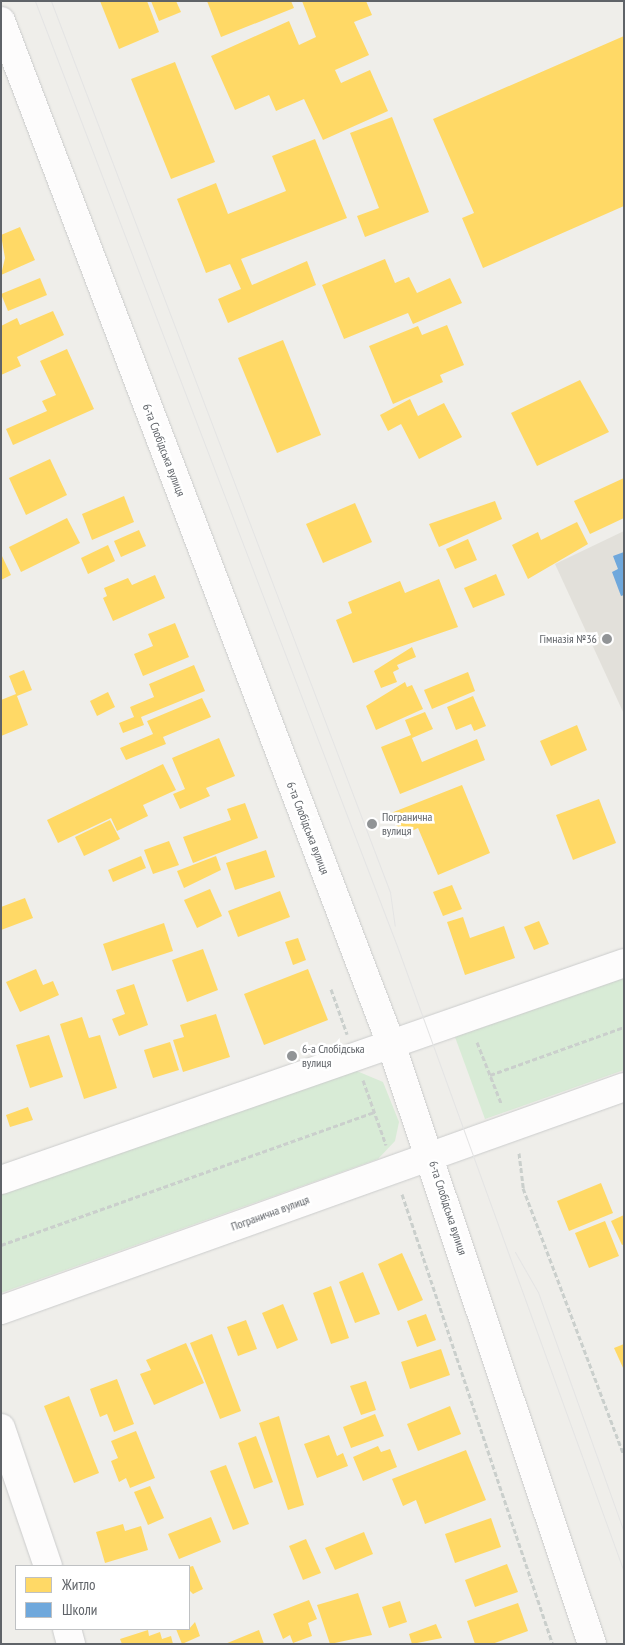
<!DOCTYPE html>
<html>
<head>
<meta charset="utf-8">
<style>
  body { margin:0 }
  #map { position:relative; width:625px; height:1645px; overflow:hidden; background:#efeeea; font-family:"PT Sans Narrow",sans-serif }
  div>[style] { position:absolute }
  .education>* { inset:0; background:#e2e0da }
  .green>* { inset:0; background:#d8ebd6 }
  .homes>* { inset:0; background:#ffd966 }
  .schools>* { inset:0; background:#6fa8dc }
  .path>* { height:3px; margin-top:-1.5px; transform-origin:0; background:repeating-linear-gradient(90deg,#cacfcc 0 5px,transparent 0 7.5px) }
  .roads { filter:drop-shadow(0 0 1px #cbcccc) drop-shadow(0 0 1px #cbcccc) }
  .minor>* { height:28px; margin:-14px; padding:0 14px; transform-origin:14px; border-radius:14px; background:#fdfcfc }
  .tertiary>* { height:28px; margin:-14px; padding:0 14px; transform-origin:14px; border-radius:14px; background:#fdfcfc }
  .secondary>* { height:28px; margin:-14px; padding:0 14px; transform-origin:14px; border-radius:14px; background:#fdfcfc }
  .tram>* { height:1px; margin:-0.5px; padding:0 0.5px; transform-origin:0.5px; border-radius:0.5px; background:#e4e4e4 }
  .dots>* { width:14px; height:14px; translate:-50% -50%; box-sizing:border-box; border:2px solid #fff; border-radius:50% }
  span { translate:-50% -50%; white-space:nowrap; text-align:center; line-height:1.15; -webkit-text-stroke:5px #fff; paint-order:stroke }
  .street-label { font-size:12px; color:#5f6368 }
  .poi-label { font-size:12px; color:#5f6368 }
  .right { translate:-100% -50%; text-align:right }
  .left { translate:0 -50%; text-align:left }
  .frame { position:absolute; inset:0; border:2px solid #5f6368; pointer-events:none }
  .legend { position:absolute; left:15px; top:1565px; width:175px; height:65px; box-sizing:border-box; background:#fff; border:1px solid #bfc1c3; margin:0; padding:6px 9px; list-style:none; font-size:15px; color:#5f6368 }
  .legend li { display:flex; align-items:center; gap:10px; height:25px }
  .legend b { width:25px; border:1px solid #bfc1c3 }
</style>
</head>
<body>
<div id="map">
  <div class="education">
    <i style="clip-path:polygon(624px 531px,624px 714px,555px 564px)"></i>
  </div>
  <div class="green">
    <i style="clip-path:polygon(624px 978px,624px 1070px,485px 1119px,455px 1037px)"></i>
    <i style="clip-path:polygon(352px 1069px,383px 1082px,399px 1122px,395px 1141px,378px 1159px,1px 1293px,1px 1195px)"></i>
  </div>
  <div class="homes">
    <i style="clip-path:polygon(100px 1px,147px 1px,159px 32px,119px 49px)"></i>
    <i style="clip-path:polygon(151px 1px,176px 1px,181px 12px,159px 21px)"></i>
    <i style="clip-path:polygon(207px 1px,291px 1px,294px 8px,221px 37px)"></i>
    <i style="clip-path:polygon(302px 1px,366px 1px,372px 15px,354px 22px,369px 55px,335px 70px,341px 83px,370px 70px,388px 111px,323px 140px,304px 99px,276px 111px,269px 95px,235px 110px,211px 56px,289px 21px,299px 45px,316px 37px)"></i>
    <i style="clip-path:polygon(624px 36px,624px 206px,483px 268px,462px 218px,474px 213px,433px 119px)"></i>
    <i style="clip-path:polygon(175px 62px,215px 162px,171px 179px,131px 79px)"></i>
    <i style="clip-path:polygon(392px 117px,429px 212px,365px 237px,357px 216px,379px 208px,350px 133px)"></i>
    <i style="clip-path:polygon(315px 139px,347px 218px,241px 259px,252px 285px,307px 261px,316px 285px,228px 323px,218px 299px,241px 289px,230px 264px,206px 273px,177px 199px,216px 183px,228px 214px,286px 191px,272px 156px)"></i>
    <i style="clip-path:polygon(20px 227px,35px 260px,1px 275px,5px 258px,1px 235px)"></i>
    <i style="clip-path:polygon(385px 259px,395px 283px,409px 277px,417px 293px,450px 278px,462px 303px,413px 324px,408px 313px,344px 339px,322px 285px)"></i>
    <i style="clip-path:polygon(40px 278px,47px 295px,8px 311px,1px 294px)"></i>
    <i style="clip-path:polygon(53px 311px,64px 335px,17px 357px,21px 366px,1px 375px,1px 326px,17px 318px,20px 325px)"></i>
    <i style="clip-path:polygon(447px 325px,464px 365px,440px 375px,443px 382px,393px 404px,369px 346px,418px 326px,422px 335px)"></i>
    <i style="clip-path:polygon(283px 340px,321px 435px,277px 453px,238px 358px)"></i>
    <i style="clip-path:polygon(67px 349px,94px 409px,13px 445px,6px 429px,47px 411px,42px 401px,56px 395px,40px 361px)"></i>
    <i style="clip-path:polygon(580px 380px,609px 432px,537px 466px,511px 413px)"></i>
    <i style="clip-path:polygon(410px 399px,418px 416px,444px 403px,462px 437px,419px 459px,401px 424px,388px 431px,380px 415px)"></i>
    <i style="clip-path:polygon(50px 459px,67px 495px,26px 515px,9px 478px)"></i>
    <i style="clip-path:polygon(624px 478px,624px 518px,590px 534px,574px 501px)"></i>
    <i style="clip-path:polygon(124px 496px,134px 522px,92px 540px,82px 514px)"></i>
    <i style="clip-path:polygon(495px 501px,502px 519px,439px 547px,429px 524px)"></i>
    <i style="clip-path:polygon(355px 503px,372px 542px,323px 563px,306px 524px)"></i>
    <i style="clip-path:polygon(67px 518px,80px 543px,21px 572px,9px 547px)"></i>
    <i style="clip-path:polygon(577px 522px,588px 544px,528px 579px,512px 545px,538px 532px,541px 540px)"></i>
    <i style="clip-path:polygon(139px 530px,146px 546px,121px 557px,114px 541px)"></i>
    <i style="clip-path:polygon(468px 539px,477px 560px,455px 569px,446px 549px)"></i>
    <i style="clip-path:polygon(108px 545px,115px 561px,88px 574px,81px 558px)"></i>
    <i style="clip-path:polygon(1px 554px,11px 575px,1px 580px)"></i>
    <i style="clip-path:polygon(496px 574px,505px 595px,473px 608px,464px 588px)"></i>
    <i style="clip-path:polygon(155px 575px,165px 598px,113px 621px,103px 598px,107px 596px,104px 588px,128px 578px,132px 585px)"></i>
    <i style="clip-path:polygon(439px 579px,458px 627px,353px 663px,336px 620px,352px 613px,348px 602px,400px 581px,405px 593px)"></i>
    <i style="clip-path:polygon(175px 623px,189px 657px,143px 676px,134px 654px,153px 646px,148px 634px)"></i>
    <i style="clip-path:polygon(412px 647px,416px 657px,397px 665px,399px 669px,393px 672px,397px 682px,381px 688px,374px 671px)"></i>
    <i style="clip-path:polygon(194px 665px,205px 691px,141px 717px,144px 725px,123px 733px,119px 723px,134px 717px,130px 707px,154px 697px,149px 684px)"></i>
    <i style="clip-path:polygon(24px 670px,32px 690px,17px 696px,28px 725px,1px 736px,1px 700px,16px 694px,9px 676px)"></i>
    <i style="clip-path:polygon(468px 672px,475px 691px,432px 709px,424px 690px)"></i>
    <i style="clip-path:polygon(405px 682px,407px 687px,412px 685px,423px 709px,376px 730px,366px 706px)"></i>
    <i style="clip-path:polygon(108px 692px,115px 707px,97px 716px,90px 701px)"></i>
    <i style="clip-path:polygon(473px 696px,486px 726px,474px 731px,471px 724px,456px 730px,447px 707px)"></i>
    <i style="clip-path:polygon(202px 698px,211px 717px,163px 737px,166px 744px,126px 760px,120px 748px,153px 734px,147px 721px)"></i>
    <i style="clip-path:polygon(425px 712px,433px 729px,412px 738px,422px 762px,477px 739px,485px 760px,400px 794px,381px 747px,411px 735px,405px 720px)"></i>
    <i style="clip-path:polygon(577px 725px,587px 750px,551px 766px,540px 741px)"></i>
    <i style="clip-path:polygon(219px 738px,235px 776px,206px 788px,210px 796px,180px 809px,173px 794px,185px 789px,172px 758px)"></i>
    <i style="clip-path:polygon(163px 764px,176px 790px,143px 805px,148px 816px,117px 831px,111px 818px,58px 843px,47px 820px)"></i>
    <i style="clip-path:polygon(462px 785px,490px 853px,438px 875px,418px 828px,401px 836px,391px 813px)"></i>
    <i style="clip-path:polygon(599px 799px,616px 843px,573px 860px,556px 815px)"></i>
    <i style="clip-path:polygon(245px 803px,258px 838px,193px 863px,183px 837px,231px 820px,227px 809px)"></i>
    <i style="clip-path:polygon(110px 820px,120px 839px,84px 856px,75px 837px)"></i>
    <i style="clip-path:polygon(169px 841px,179px 865px,153px 874px,144px 850px)"></i>
    <i style="clip-path:polygon(266px 850px,275px 877px,235px 890px,226px 863px)"></i>
    <i style="clip-path:polygon(141px 856px,146px 868px,113px 882px,108px 870px)"></i>
    <i style="clip-path:polygon(216px 856px,221px 870px,184px 888px,177px 871px)"></i>
    <i style="clip-path:polygon(452px 885px,462px 909px,443px 916px,433px 892px)"></i>
    <i style="clip-path:polygon(210px 889px,222px 916px,197px 928px,184px 900px)"></i>
    <i style="clip-path:polygon(280px 891px,290px 917px,238px 937px,228px 911px)"></i>
    <i style="clip-path:polygon(25px 898px,33px 918px,1px 930px,1px 907px)"></i>
    <i style="clip-path:polygon(463px 917px,470px 938px,504px 926px,515px 958px,465px 975px,447px 922px)"></i>
    <i style="clip-path:polygon(539px 921px,549px 944px,534px 950px,524px 927px)"></i>
    <i style="clip-path:polygon(164px 923px,173px 951px,112px 971px,103px 944px)"></i>
    <i style="clip-path:polygon(298px 938px,306px 960px,293px 965px,285px 942px)"></i>
    <i style="clip-path:polygon(203px 949px,218px 990px,187px 1002px,172px 960px)"></i>
    <i style="clip-path:polygon(36px 969px,43px 985px,53px 981px,59px 995px,20px 1012px,6px 982px)"></i>
    <i style="clip-path:polygon(308px 969px,328px 1020px,264px 1045px,244px 994px)"></i>
    <i style="clip-path:polygon(134px 984px,148px 1025px,119px 1036px,112px 1019px,125px 1014px,116px 990px)"></i>
    <i style="clip-path:polygon(216px 1014px,230px 1057px,183px 1072px,173px 1040px,184px 1037px,180px 1025px)"></i>
    <i style="clip-path:polygon(82px 1017px,89px 1038px,100px 1035px,117px 1088px,84px 1099px,60px 1024px)"></i>
    <i style="clip-path:polygon(49px 1035px,63px 1077px,30px 1088px,16px 1045px)"></i>
    <i style="clip-path:polygon(170px 1042px,179px 1070px,153px 1078px,144px 1050px)"></i>
    <i style="clip-path:polygon(28px 1107px,33px 1120px,10px 1127px,6px 1115px)"></i>
    <i style="clip-path:polygon(601px 1183px,613px 1213px,569px 1231px,557px 1201px)"></i>
    <i style="clip-path:polygon(624px 1215px,624px 1244px,622px 1245px,611px 1221px)"></i>
    <i style="clip-path:polygon(605px 1221px,619px 1256px,589px 1268px,575px 1233px)"></i>
    <i style="clip-path:polygon(402px 1253px,423px 1300px,398px 1311px,378px 1264px)"></i>
    <i style="clip-path:polygon(363px 1272px,380px 1314px,355px 1323px,339px 1282px)"></i>
    <i style="clip-path:polygon(331px 1286px,349px 1338px,331px 1344px,313px 1293px)"></i>
    <i style="clip-path:polygon(283px 1304px,298px 1340px,277px 1349px,262px 1313px)"></i>
    <i style="clip-path:polygon(426px 1314px,436px 1340px,417px 1347px,407px 1321px)"></i>
    <i style="clip-path:polygon(246px 1320px,257px 1349px,238px 1356px,227px 1327px)"></i>
    <i style="clip-path:polygon(212px 1334px,241px 1411px,220px 1419px,190px 1343px)"></i>
    <i style="clip-path:polygon(186px 1343px,204px 1383px,154px 1405px,140px 1374px,151px 1370px,146px 1360px)"></i>
    <i style="clip-path:polygon(624px 1344px,624px 1370px,614px 1348px)"></i>
    <i style="clip-path:polygon(441px 1349px,450px 1375px,410px 1389px,401px 1362px)"></i>
    <i style="clip-path:polygon(117px 1379px,134px 1424px,114px 1432px,107px 1414px,100px 1417px,90px 1389px)"></i>
    <i style="clip-path:polygon(366px 1381px,376px 1410px,361px 1415px,350px 1386px)"></i>
    <i style="clip-path:polygon(69px 1396px,99px 1473px,74px 1483px,44px 1406px)"></i>
    <i style="clip-path:polygon(450px 1406px,461px 1434px,418px 1451px,407px 1424px)"></i>
    <i style="clip-path:polygon(375px 1414px,384px 1436px,351px 1448px,343px 1427px)"></i>
    <i style="clip-path:polygon(279px 1416px,304px 1505px,288px 1510px,259px 1423px)"></i>
    <i style="clip-path:polygon(136px 1431px,155px 1478px,130px 1488px,126px 1478px,119px 1482px,111px 1461px,118px 1458px,111px 1441px)"></i>
    <i style="clip-path:polygon(329px 1435px,337px 1456px,343px 1453px,348px 1466px,317px 1478px,304px 1444px)"></i>
    <i style="clip-path:polygon(256px 1436px,273px 1482px,254px 1489px,238px 1443px)"></i>
    <i style="clip-path:polygon(378px 1446px,381px 1452px,390px 1449px,397px 1467px,363px 1481px,353px 1457px)"></i>
    <i style="clip-path:polygon(466px 1450px,486px 1500px,425px 1524px,416px 1500px,403px 1506px,392px 1479px)"></i>
    <i style="clip-path:polygon(226px 1465px,249px 1524px,233px 1530px,210px 1471px)"></i>
    <i style="clip-path:polygon(150px 1486px,164px 1518px,148px 1525px,134px 1492px)"></i>
    <i style="clip-path:polygon(211px 1517px,221px 1542px,179px 1559px,168px 1534px)"></i>
    <i style="clip-path:polygon(491px 1518px,501px 1547px,455px 1563px,445px 1534px)"></i>
    <i style="clip-path:polygon(123px 1524px,125px 1531px,141px 1526px,148px 1550px,105px 1563px,96px 1532px)"></i>
    <i style="clip-path:polygon(364px 1532px,373px 1554px,335px 1570px,325px 1548px)"></i>
    <i style="clip-path:polygon(306px 1539px,321px 1573px,303px 1580px,289px 1546px)"></i>
    <i style="clip-path:polygon(507px 1564px,518px 1592px,475px 1607px,465px 1580px)"></i>
    <i style="clip-path:polygon(193px 1566px,203px 1589px,193px 1594px,189px 1590px,189px 1567px)"></i>
    <i style="clip-path:polygon(358px 1593px,372px 1635px,330px 1644px,317px 1605px)"></i>
    <i style="clip-path:polygon(309px 1600px,317px 1619px,308px 1623px,312px 1636px,293px 1643px,290px 1635px,283px 1639px,273px 1614px)"></i>
    <i style="clip-path:polygon(400px 1601px,407px 1622px,389px 1628px,382px 1607px)"></i>
    <i style="clip-path:polygon(518px 1603px,528px 1631px,492px 1644px,475px 1644px,467px 1621px)"></i>
    <i style="clip-path:polygon(195px 1622px,200px 1636px,182px 1644px,176px 1629px,189px 1629px)"></i>
    <i style="clip-path:polygon(436px 1624px,442px 1638px,412px 1644px,409px 1634px)"></i>
    <i style="clip-path:polygon(148px 1630px,149px 1636px,160px 1632px,162px 1639px,171px 1636px,173px 1644px,122px 1644px,120px 1639px)"></i>
    <i style="clip-path:polygon(259px 1630px,264px 1644px,225px 1644px)"></i>
  </div>
  <div class="schools">
    <i style="clip-path:polygon(624px 552px,624px 595px,621px 596px,612px 572px,618px 569px,613px 556px)"></i>
  </div>
  <div class="path">
    <i style="left:331px;top:989px;width:48px;rotate:70.4deg"></i>
    <i style="left:477px;top:1042px;width:66px;rotate:68.5deg"></i>
    <i style="left:490px;top:1075px;width:142px;rotate:-19.7deg"></i>
    <i style="left:363px;top:1080px;width:69px;rotate:70.5deg"></i>
    <i style="left:519px;top:1153px;width:35px;rotate:83deg"></i>
    <i style="left:523px;top:1188px;width:285px;rotate:69.3deg"></i>
    <i style="left:402px;top:1194px;width:475px;rotate:71.5deg"></i>
    <i style="left:1px;top:1245px;width:396px;rotate:-19.6deg"></i>
  </div>
  <div class="roads">
    <div class="minor">
      <i style="left:1px;top:1428px;width:146px;rotate:71.2deg"></i>
      <i style="left:67px;top:1629px;width:16px;rotate:75deg"></i>
    </div>
    <div class="tertiary">
      <i style="left:1px;top:21px;width:1095px;rotate:69.13deg"></i>
      <i style="left:391px;top:1044px;width:633px;rotate:71.48deg"></i>
    </div>
    <div class="secondary">
      <i style="left:1px;top:1180px;width:660px;rotate:-19.2deg"></i>
      <i style="left:1px;top:1310px;width:662px;rotate:-19.69deg"></i>
    </div>
  </div>
  <div class="tram">
    <i style="left:35px;top:1px;width:1012px;rotate:69.04deg"></i>
    <i style="left:397px;top:946px;width:666px;rotate:70.07deg"></i>
    <i style="left:51px;top:1px;width:953px;rotate:69.17deg"></i>
    <i style="left:390px;top:892px;width:34px;rotate:82deg"></i>
    <i style="left:515px;top:1252px;width:46px;rotate:60.1deg"></i>
    <i style="left:538px;top:1292px;width:255px;rotate:70.3deg"></i>
  </div>
  <div class="dots">
    <i style="left:607px;top:639px;background:#919496"></i>
    <i style="left:372px;top:824px;background:#919496"></i>
    <i style="left:292px;top:1056px;background:#919496"></i>
  </div>
  <div class="street-label">
    <span style="left:164px;top:450px;rotate:69deg">6-та Слобідська вулиця</span>
    <span style="left:308px;top:828px;rotate:69deg">6-та Слобідська вулиця</span>
    <span style="left:448px;top:1208px;rotate:72deg">6-та Слобідська вулиця</span>
    <span style="left:270px;top:1213px;rotate:-20deg">Погранична вулиця</span>
  </div>
  <div class="poi-label">
    <span class="right" style="left:597px;top:639px">Гімназія №36</span>
    <span class="left" style="left:382px;top:824px">Погранична<br>вулиця</span>
    <span class="left" style="left:302px;top:1056px">6-а Слобідська<br>вулиця</span>
  </div>
  <div class="frame"></div>
  <ul class="legend">
  <li><b style="height:14px;background:#ffd966"></b>Житло</li>
  <li><b style="height:14px;background:#6fa8dc"></b>Школи</li>
  </ul>
</div>
</body>
</html>
